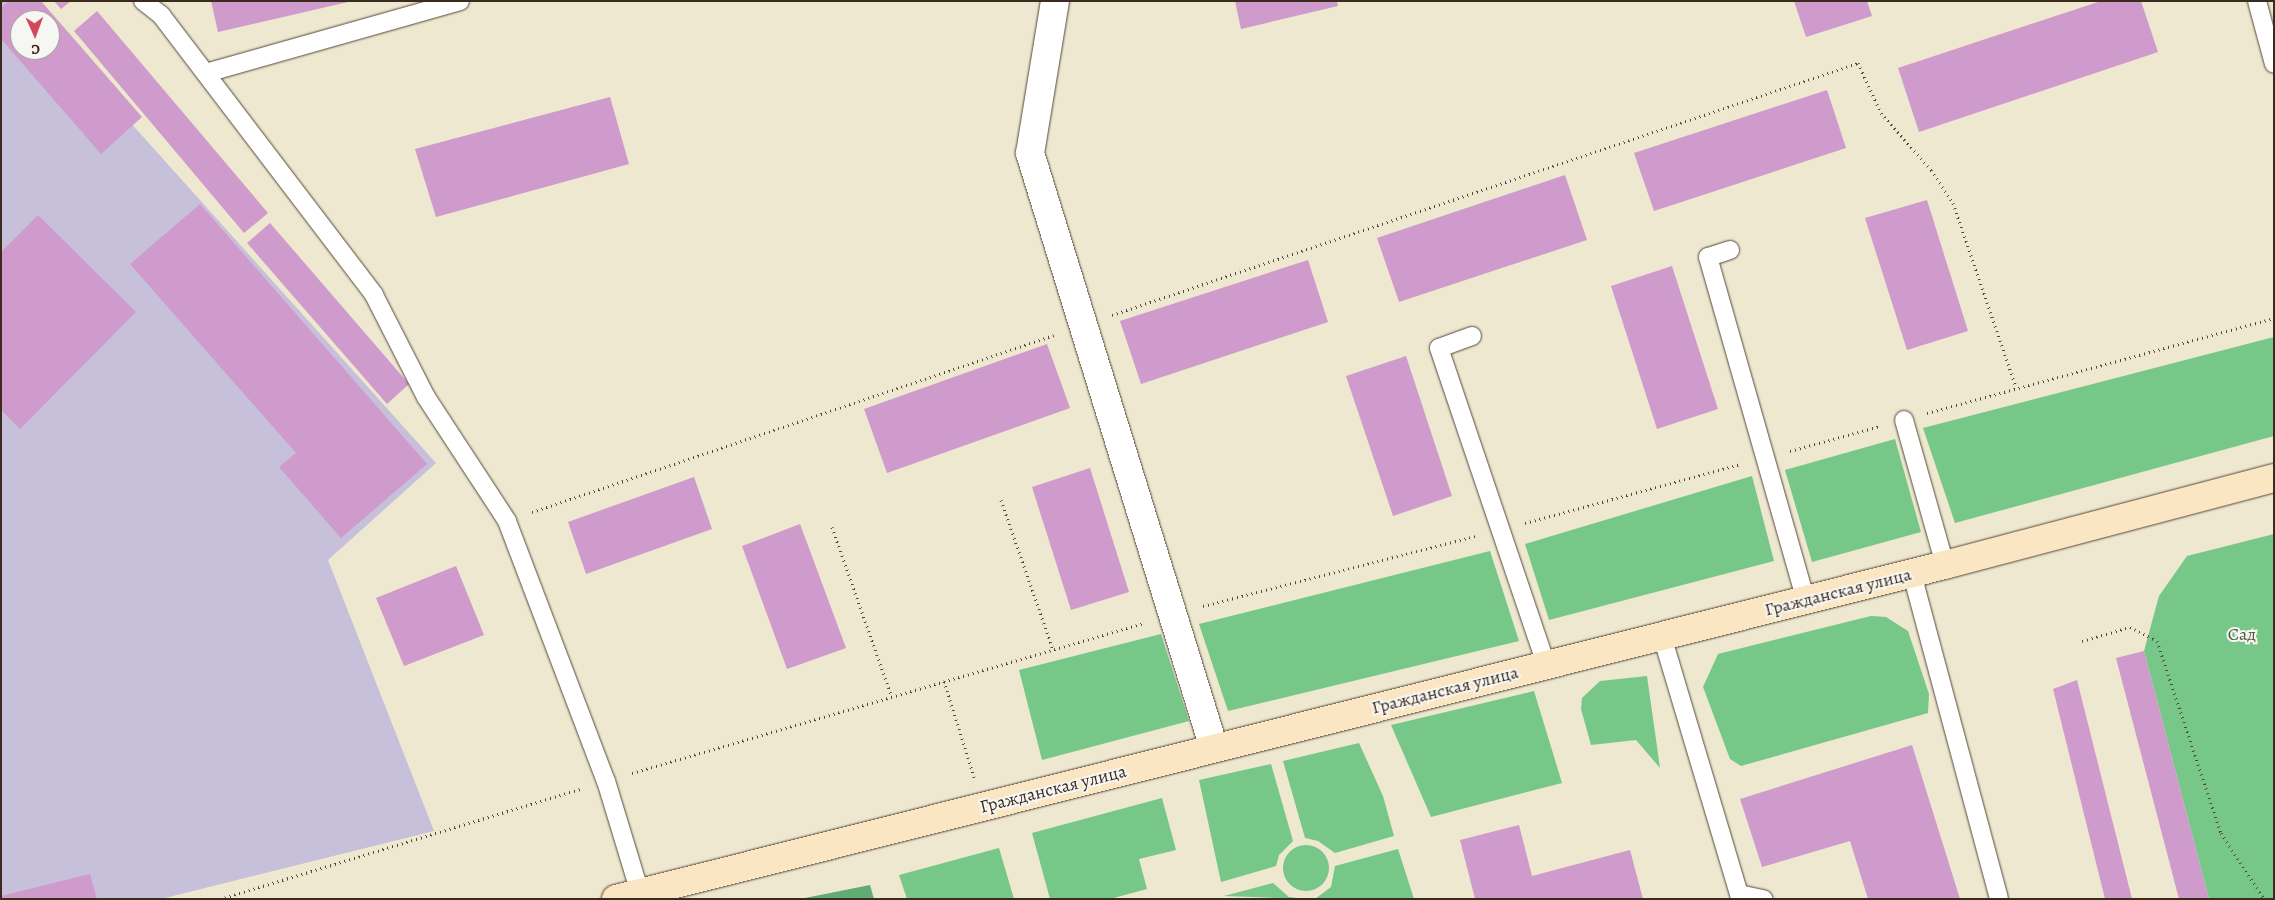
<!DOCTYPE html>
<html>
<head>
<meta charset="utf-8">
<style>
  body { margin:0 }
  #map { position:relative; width:2275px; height:900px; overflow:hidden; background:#ede8cf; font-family:Alegreya,serif }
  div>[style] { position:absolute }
  .industrial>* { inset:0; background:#c6c0da }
  .green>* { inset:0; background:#77c788 }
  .round { border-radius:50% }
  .forest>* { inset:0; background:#61ac74 }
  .building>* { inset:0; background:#cf9acc }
  .path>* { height:3px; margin-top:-1.5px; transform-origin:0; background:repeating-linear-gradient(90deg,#564639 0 1px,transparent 0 5px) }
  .roads { filter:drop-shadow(0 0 1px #564639) drop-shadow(0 0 1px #564639) }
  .service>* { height:18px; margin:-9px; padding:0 9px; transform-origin:9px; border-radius:9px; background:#fff }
  .minor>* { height:28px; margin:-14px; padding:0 14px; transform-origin:14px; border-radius:14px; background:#fff }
  .secondary>* { height:28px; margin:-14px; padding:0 14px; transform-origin:14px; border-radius:14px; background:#fbe6c3 }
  span { translate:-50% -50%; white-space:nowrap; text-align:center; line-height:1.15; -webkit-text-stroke:4px #f6f6f2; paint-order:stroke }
  .street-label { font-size:18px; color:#3b2a1e }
  .park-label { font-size:18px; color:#4d593e }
  .frame { position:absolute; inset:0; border:2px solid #3b2a1e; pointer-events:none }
  .north { position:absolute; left:10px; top:10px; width:50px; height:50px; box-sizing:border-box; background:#f6f6f2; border:1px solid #aba49d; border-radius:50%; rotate:178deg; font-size:14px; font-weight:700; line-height:20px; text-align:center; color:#3b2a1e }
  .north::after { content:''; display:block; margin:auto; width:18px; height:22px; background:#d1495b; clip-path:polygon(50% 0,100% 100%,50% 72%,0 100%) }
</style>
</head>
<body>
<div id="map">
  <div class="industrial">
    <i style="clip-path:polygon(1px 1px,22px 1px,20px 50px,50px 50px,50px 33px,436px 463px,328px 560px,434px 831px,161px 899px,1px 899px)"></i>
  </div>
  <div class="green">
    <i style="clip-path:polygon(2274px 337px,2274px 436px,1955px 523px,1923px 428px)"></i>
    <i style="clip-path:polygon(1895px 439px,1921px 532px,1812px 562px,1785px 470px)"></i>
    <i style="clip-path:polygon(1752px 476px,1774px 561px,1549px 620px,1525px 544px)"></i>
    <i style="clip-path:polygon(2274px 534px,2274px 899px,2209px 899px,2144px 651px,2159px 596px,2187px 556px)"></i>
    <i style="clip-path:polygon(1490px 551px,1519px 641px,1228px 711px,1199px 624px)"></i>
    <i style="clip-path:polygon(1871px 616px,1886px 617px,1908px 631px,1929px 694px,1928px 713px,1741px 766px,1730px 759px,1703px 687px,1718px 654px)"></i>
    <i style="clip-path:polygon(1161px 634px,1189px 721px,1042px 760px,1019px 670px)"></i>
    <i style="clip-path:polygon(1647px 676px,1660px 768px,1636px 740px,1591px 745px,1581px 709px,1582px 698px,1600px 681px)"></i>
    <i style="clip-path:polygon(1534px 691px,1562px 783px,1431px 817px,1391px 725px)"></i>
    <i style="clip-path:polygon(1359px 743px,1383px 796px,1394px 836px,1335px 853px,1318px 841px,1305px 838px,1283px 761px)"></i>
    <i style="clip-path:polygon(1271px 764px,1293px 841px,1279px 855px,1276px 866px,1221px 882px,1199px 780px)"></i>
    <i style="clip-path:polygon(1162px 798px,1176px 850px,1139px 859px,1147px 889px,1110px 899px,1050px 899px,1032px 833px)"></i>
    <i class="round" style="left:1283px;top:845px;width:46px;height:46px"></i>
    <i style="clip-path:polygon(999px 848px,1014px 899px,907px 899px,899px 875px)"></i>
    <i style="clip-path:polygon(1398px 849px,1414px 899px,1315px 899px,1331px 887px,1335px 866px)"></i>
    <i style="clip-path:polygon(1273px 883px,1289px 897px,1306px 899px,1224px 896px)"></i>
  </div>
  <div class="forest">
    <i style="clip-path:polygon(870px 885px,874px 899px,800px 899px)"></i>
  </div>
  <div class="building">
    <i style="clip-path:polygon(evenodd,9px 1px,41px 1px,142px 117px,101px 154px,1px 39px,1px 8px,9px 1px,20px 20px,50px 20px,50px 50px,20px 50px,20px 20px)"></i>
    <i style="clip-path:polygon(54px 1px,71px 1px,61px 9px)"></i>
    <i style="clip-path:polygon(211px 1px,348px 1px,348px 2px,218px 32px)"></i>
    <i style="clip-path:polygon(1235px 1px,1337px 1px,1338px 6px,1241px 29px)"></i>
    <i style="clip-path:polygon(1794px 1px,1867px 1px,1872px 16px,1806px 37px)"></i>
    <i style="clip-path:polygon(2101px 1px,2141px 1px,2158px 52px,1919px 132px,1898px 68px)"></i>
    <i style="clip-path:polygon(97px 11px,268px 213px,244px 233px,74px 31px)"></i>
    <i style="clip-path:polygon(1827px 90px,1846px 148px,1654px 211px,1634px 153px)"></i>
    <i style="clip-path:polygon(610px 97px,629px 164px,436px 217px,415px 149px)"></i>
    <i style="clip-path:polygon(1565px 175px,1587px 240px,1399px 302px,1377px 238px)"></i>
    <i style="clip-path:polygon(1927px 200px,1968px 331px,1907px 350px,1865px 218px)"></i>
    <i style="clip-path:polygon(200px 204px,427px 464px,341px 538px,279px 467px,296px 453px,130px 264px)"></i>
    <i style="clip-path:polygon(38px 215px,136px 312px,20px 429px,1px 410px,1px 252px)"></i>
    <i style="clip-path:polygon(270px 223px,409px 384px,387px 404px,247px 243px)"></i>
    <i style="clip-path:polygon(1308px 260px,1328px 322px,1141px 384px,1120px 321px)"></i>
    <i style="clip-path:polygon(1672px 266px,1718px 409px,1657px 429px,1611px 286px)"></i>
    <i style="clip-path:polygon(1047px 344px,1070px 408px,887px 473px,864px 409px)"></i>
    <i style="clip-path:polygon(1406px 356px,1452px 496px,1393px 516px,1346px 376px)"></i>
    <i style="clip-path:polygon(1090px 468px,1129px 592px,1071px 610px,1032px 487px)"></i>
    <i style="clip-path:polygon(694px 477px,712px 529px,586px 574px,568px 522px)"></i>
    <i style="clip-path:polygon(800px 524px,846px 648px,787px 669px,742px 546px)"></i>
    <i style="clip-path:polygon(456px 566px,484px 635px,404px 666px,376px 598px)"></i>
    <i style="clip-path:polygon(2144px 651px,2209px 899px,2179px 899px,2116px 658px)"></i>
    <i style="clip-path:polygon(2077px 680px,2132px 899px,2105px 899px,2053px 689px)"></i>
    <i style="clip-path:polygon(1912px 745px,1960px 899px,1868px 899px,1850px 841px,1762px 867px,1740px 799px)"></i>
    <i style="clip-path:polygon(1519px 825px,1532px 876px,1630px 850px,1643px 899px,1475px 899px,1460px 840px)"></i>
    <i style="clip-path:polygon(90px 874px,97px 899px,1px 899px,1px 896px)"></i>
  </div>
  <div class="path">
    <i style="left:1112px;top:315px;width:787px;rotate:-18.67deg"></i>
    <i style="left:1858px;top:63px;width:55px;rotate:65.3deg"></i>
    <i style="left:1881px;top:113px;width:76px;rotate:48.7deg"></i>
    <i style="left:1931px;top:170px;width:40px;rotate:56deg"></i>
    <i style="left:1953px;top:203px;width:194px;rotate:71.1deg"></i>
    <i style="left:1927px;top:413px;width:360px;rotate:-15.3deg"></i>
    <i style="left:1790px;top:451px;width:93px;rotate:-15.5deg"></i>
    <i style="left:1001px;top:500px;width:158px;rotate:70.8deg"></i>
    <i style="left:532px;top:512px;width:551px;rotate:-18.73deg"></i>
    <i style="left:1525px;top:523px;width:223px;rotate:-15.3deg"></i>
    <i style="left:832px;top:527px;width:180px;rotate:70.6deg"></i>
    <i style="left:1203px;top:606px;width:281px;rotate:-14.4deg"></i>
    <i style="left:2082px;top:641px;width:50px;rotate:-16.3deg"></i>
    <i style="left:2130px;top:627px;width:30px;rotate:27deg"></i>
    <i style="left:2157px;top:641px;width:202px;rotate:71.6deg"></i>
    <i style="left:2221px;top:833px;width:79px;rotate:56.9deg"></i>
    <i style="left:944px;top:681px;width:101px;rotate:72.6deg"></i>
    <i style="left:632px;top:773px;width:534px;rotate:-16.33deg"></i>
    <i style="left:220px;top:899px;width:379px;rotate:-17deg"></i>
  </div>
  <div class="roads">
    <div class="service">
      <i style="left:143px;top:1px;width:23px;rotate:38deg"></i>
      <i style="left:161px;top:15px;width:352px;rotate:52.7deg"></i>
      <i style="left:374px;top:295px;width:114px;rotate:63deg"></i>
      <i style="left:426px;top:397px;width:148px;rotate:56.8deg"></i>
      <i style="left:507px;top:521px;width:278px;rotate:69.2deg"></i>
      <i style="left:606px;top:781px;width:117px;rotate:73.1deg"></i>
      <i style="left:2257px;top:1px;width:65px;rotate:74.9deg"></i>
      <i style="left:206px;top:73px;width:264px;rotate:-15.8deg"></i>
      <i style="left:1730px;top:250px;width:23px;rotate:162deg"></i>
      <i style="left:1708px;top:257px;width:357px;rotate:74.1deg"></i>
      <i style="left:1472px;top:336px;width:35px;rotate:160deg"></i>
      <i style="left:1439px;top:348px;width:335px;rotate:71.3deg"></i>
      <i style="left:1904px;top:420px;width:151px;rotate:74.2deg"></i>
      <i style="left:1912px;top:574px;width:336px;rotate:75deg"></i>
      <i style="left:1662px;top:636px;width:269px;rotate:73.4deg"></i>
      <i style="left:1739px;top:894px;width:25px;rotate:12deg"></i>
    </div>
    <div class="minor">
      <i style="left:1055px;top:1px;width:154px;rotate:99.3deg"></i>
      <i style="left:1030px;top:153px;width:623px;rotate:72.82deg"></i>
    </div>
    <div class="secondary">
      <i style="left:616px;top:899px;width:1370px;rotate:-14.11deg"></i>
      <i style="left:1945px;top:565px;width:340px;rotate:-14.8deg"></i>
    </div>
  </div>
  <div class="street-label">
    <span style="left:1838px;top:592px;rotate:-14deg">Гражданская улица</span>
    <span style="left:1445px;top:690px;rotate:-14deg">Гражданская улица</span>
    <span style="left:1053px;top:789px;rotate:-14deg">Гражданская улица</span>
  </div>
  <div class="park-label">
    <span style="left:2242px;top:634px">Сад</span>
  </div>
  <div class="frame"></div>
  <div class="north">С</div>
</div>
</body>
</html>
